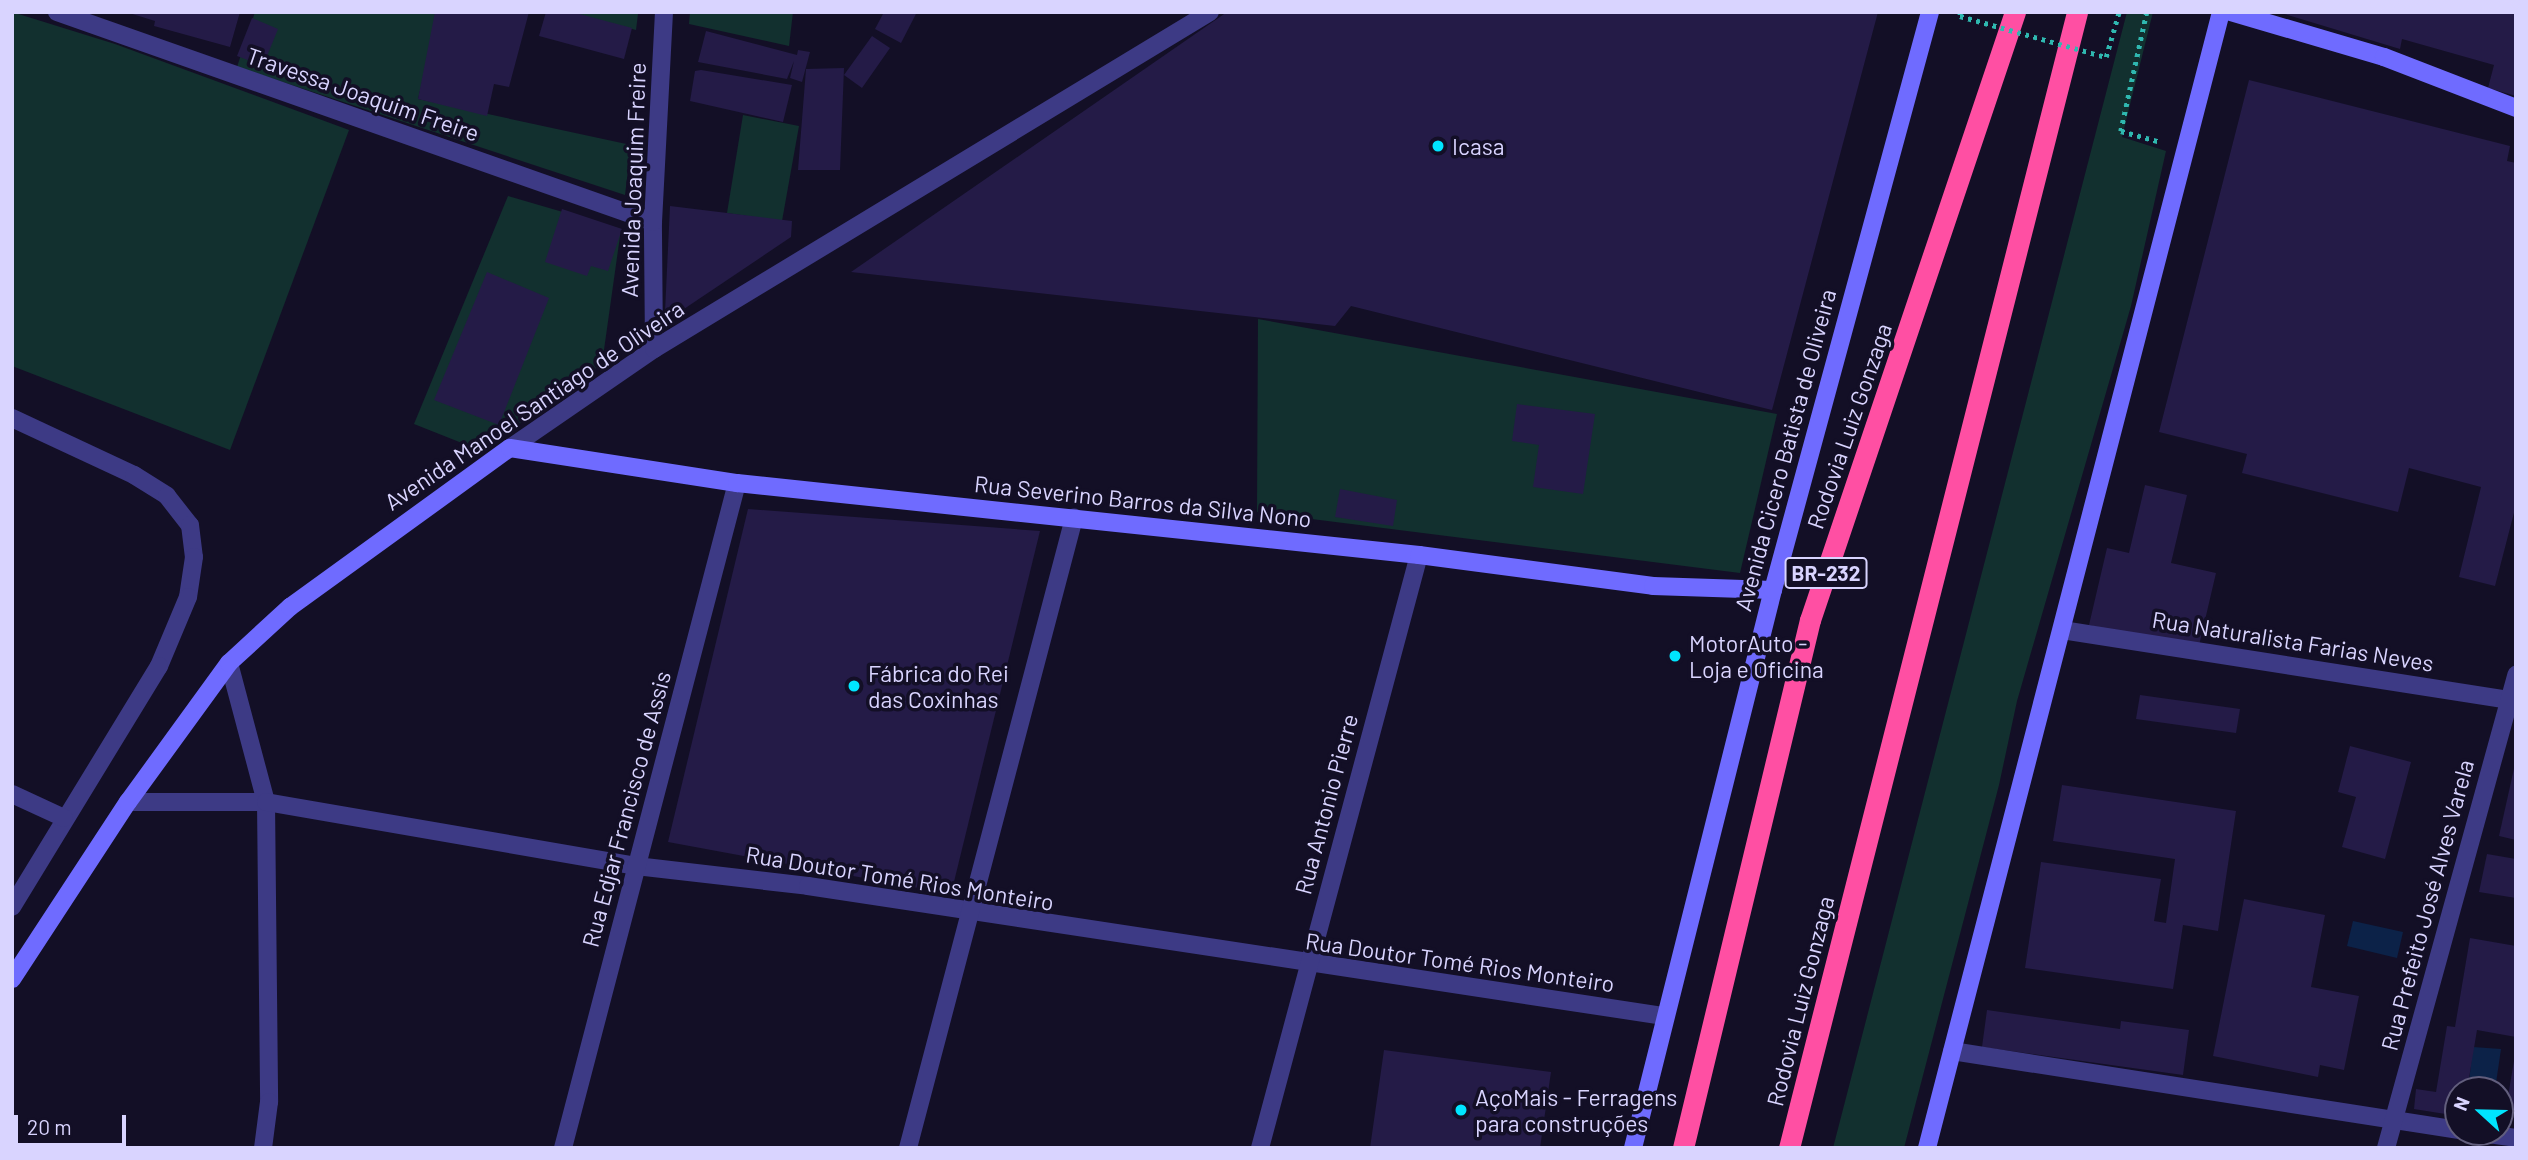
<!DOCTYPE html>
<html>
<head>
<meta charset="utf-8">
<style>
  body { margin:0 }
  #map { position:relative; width:2528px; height:1160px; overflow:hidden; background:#130f26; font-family:Barlow,sans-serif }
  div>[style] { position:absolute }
  .green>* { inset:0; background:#12302f }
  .water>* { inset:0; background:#0c2248 }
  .building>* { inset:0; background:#241b47 }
  .path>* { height:4.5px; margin-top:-2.25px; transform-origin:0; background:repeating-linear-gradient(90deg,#2fb8b0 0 3.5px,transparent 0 8.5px) }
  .lane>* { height:18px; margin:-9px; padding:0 9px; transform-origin:9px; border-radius:9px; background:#3d3a85 }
  .street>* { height:18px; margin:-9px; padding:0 9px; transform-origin:9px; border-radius:9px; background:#3d3a85 }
  .secondary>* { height:18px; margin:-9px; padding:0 9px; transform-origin:9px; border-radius:9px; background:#6f6bff }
  .highway>* { height:21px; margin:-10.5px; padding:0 10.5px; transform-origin:10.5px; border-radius:10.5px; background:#ff4fa3 }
  .path-bridge>* { height:4.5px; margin-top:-2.25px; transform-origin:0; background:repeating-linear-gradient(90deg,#2fb8b0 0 3.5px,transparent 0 8.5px) }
  .dots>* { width:19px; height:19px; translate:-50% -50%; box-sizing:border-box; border:4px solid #130f26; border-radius:50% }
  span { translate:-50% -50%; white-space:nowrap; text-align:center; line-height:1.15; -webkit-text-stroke:7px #130f26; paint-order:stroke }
  .shield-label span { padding:2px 5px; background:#130f26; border:2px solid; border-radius:5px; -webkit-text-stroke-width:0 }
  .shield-label { font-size:21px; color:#d9d4ff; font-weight:700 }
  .street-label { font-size:23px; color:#d9d4ff }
  .poi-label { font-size:23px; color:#d9d4ff }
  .left { translate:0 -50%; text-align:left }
  .frame { position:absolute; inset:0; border:14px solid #d9d4ff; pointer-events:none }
  .north { position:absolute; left:2444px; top:1076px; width:70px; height:70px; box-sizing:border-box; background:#130f26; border:2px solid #625e7d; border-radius:50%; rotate:292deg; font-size:19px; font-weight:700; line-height:28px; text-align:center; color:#d9d4ff }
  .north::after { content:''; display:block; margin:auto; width:24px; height:32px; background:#00e5ff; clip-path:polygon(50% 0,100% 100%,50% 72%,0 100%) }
  .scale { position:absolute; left:14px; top:1115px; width:112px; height:32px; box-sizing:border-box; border:4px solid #d9d4ff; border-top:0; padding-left:9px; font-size:21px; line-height:24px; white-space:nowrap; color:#d9d4ff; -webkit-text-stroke:5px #130f26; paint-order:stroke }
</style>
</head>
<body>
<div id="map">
  <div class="green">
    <i style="clip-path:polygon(12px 12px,115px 44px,349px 130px,230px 450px,12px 366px)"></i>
    <i style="clip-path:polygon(255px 12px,439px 12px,418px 99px,631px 145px,625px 195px,237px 67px)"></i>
    <i style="clip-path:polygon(568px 12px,638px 14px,636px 30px)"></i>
    <i style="clip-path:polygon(690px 12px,793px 12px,789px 46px,689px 24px)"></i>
    <i style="clip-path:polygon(2127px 12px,2153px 12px,2122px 137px,2166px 151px,2131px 306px,2017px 701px,1999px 785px,1904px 1148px,1833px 1148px)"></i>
    <i style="clip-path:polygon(743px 115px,799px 126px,782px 221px,727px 213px)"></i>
    <i style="clip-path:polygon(508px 196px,621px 229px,602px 364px,482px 451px,414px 424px)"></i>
    <i style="clip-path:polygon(1258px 319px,1777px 414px,1740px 573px,1257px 512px)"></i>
  </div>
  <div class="water">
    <i style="clip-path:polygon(2353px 921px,2403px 932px,2397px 958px,2347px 946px)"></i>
    <i style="clip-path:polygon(2473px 1047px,2501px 1049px,2495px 1090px,2468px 1090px)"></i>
  </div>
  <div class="building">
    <i style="clip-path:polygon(126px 12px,240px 12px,230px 47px,154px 26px,155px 21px)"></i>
    <i style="clip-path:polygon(435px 12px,529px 12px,509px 87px,494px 84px,487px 116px,418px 99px)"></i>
    <i style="clip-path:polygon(546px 12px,572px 12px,632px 28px,624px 59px,539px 36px)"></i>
    <i style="clip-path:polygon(884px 12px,917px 12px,901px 43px,875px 29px)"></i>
    <i style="clip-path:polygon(1227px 12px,1878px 12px,1772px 410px,1351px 306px,1335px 326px,851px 272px)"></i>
    <i style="clip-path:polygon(2278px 12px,2516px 12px,2516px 96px,2488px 88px,2494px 65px,2402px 39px,2400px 49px)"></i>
    <i style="clip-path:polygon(252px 18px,278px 29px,263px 66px,237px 56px)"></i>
    <i style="clip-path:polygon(706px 31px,797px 55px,798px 50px,810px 52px,802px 82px,790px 78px,794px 61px,787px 79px,698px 62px)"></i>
    <i style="clip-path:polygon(872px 36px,890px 48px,862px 88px,844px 75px)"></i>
    <i style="clip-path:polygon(844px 68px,840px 170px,798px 170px,806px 69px)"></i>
    <i style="clip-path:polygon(701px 70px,792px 85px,783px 122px,690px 101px,695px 71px)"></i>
    <i style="clip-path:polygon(2249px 80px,2510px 146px,2507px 161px,2516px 163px,2516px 505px,2495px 586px,2459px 577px,2481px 487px,2409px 468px,2398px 512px,2242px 473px,2247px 454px,2159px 432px)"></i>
    <i style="clip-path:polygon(670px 206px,792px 221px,791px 237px,675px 315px,665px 312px)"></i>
    <i style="clip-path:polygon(562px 209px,622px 229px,608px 271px,591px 266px,587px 276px,545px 262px)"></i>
    <i style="clip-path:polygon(487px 272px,549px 298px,499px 425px,434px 400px)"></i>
    <i style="clip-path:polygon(1517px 404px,1595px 414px,1583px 494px,1533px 487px,1539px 445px,1512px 441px)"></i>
    <i style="clip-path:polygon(2145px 485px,2187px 495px,2171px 563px,2216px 573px,2198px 650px,2089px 625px,2107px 548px,2129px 553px)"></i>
    <i style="clip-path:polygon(1340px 489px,1397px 500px,1393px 526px,1335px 517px)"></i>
    <i style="clip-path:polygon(748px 509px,1040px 531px,951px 894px,668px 842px)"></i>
    <i style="clip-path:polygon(2140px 695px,2240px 709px,2236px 733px,2136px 719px)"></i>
    <i style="clip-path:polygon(2350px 746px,2411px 762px,2385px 859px,2342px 847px,2356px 797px,2338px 792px)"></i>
    <i style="clip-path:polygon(2515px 764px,2516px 765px,2516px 840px,2499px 836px)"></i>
    <i style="clip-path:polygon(2062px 785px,2236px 811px,2218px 931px,2183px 925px,2173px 989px,2025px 968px,2041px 862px,2161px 879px,2154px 921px,2166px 923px,2175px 859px,2053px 841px)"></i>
    <i style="clip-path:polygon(2487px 854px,2516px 859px,2516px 898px,2479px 892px)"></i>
    <i style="clip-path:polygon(2244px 899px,2325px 915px,2311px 987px,2359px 996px,2344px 1070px,2320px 1065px,2318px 1077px,2213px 1056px)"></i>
    <i style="clip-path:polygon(2470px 938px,2516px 946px,2516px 1037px,2477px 1030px,2467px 1090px,2458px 1090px,2458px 1116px,2414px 1109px,2416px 1089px,2436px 1092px,2447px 1026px,2455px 1027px)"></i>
    <i style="clip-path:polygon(1987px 1010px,2120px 1029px,2121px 1021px,2189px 1030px,2183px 1075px,1982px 1047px)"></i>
    <i style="clip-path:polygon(1384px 1050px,1551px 1072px,1540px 1148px,1370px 1148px)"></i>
    <i style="clip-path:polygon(2514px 1061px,2516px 1061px,2516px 1110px,2506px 1108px)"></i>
  </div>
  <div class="path">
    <i style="left:2147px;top:12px;width:122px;rotate:102.3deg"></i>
    <i style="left:2121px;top:131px;width:41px;rotate:15.4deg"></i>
  </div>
  <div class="lane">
    <i style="left:57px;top:12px;width:632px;rotate:19.41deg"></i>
  </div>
  <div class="street">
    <i style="left:654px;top:349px;width:127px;rotate:-90.5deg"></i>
    <i style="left:653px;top:222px;width:210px;rotate:-87deg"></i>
    <i style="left:12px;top:418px;width:135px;rotate:25deg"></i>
    <i style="left:134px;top:475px;width:39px;rotate:32deg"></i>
    <i style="left:167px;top:496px;width:37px;rotate:52deg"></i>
    <i style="left:190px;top:525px;width:32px;rotate:83deg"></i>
    <i style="left:194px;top:557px;width:40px;rotate:98.5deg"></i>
    <i style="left:188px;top:597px;width:75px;rotate:112.8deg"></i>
    <i style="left:159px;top:666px;width:282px;rotate:121.4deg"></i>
    <i style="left:510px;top:448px;width:175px;rotate:-34.5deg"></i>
    <i style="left:654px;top:349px;width:650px;rotate:-31.22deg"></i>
    <i style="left:2062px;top:630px;width:460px;rotate:8.9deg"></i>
    <i style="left:229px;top:663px;width:144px;rotate:75.1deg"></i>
    <i style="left:266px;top:802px;width:300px;rotate:89.4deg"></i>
    <i style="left:269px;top:1102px;width:46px;rotate:97.4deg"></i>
    <i style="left:12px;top:794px;width:57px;rotate:24.8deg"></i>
    <i style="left:128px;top:802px;width:138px"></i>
    <i style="left:266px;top:802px;width:375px;rotate:9.8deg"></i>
    <i style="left:636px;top:866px;width:173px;rotate:6.6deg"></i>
    <i style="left:808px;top:886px;width:866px;rotate:8.64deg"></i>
    <i style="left:1952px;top:1051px;width:512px;rotate:8.87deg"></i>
    <i style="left:2474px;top:1132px;width:42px;rotate:8.1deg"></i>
    <i style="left:563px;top:1148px;width:687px;rotate:-75.34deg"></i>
    <i style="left:908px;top:1148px;width:652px;rotate:-75.24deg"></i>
    <i style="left:1260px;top:1148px;width:614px;rotate:-74.99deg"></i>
    <i style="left:2386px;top:1148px;width:491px;rotate:-74.6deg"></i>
  </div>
  <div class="secondary">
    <i style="left:2231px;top:12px;width:159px;rotate:16.4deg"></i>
    <i style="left:2384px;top:57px;width:142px;rotate:21.1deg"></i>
    <i style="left:12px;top:979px;width:212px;rotate:-56.8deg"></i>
    <i style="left:128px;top:802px;width:172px;rotate:-54deg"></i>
    <i style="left:229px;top:663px;width:83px;rotate:-42.6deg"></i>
    <i style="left:290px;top:607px;width:271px;rotate:-35.9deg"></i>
    <i style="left:510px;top:448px;width:230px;rotate:8.8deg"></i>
    <i style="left:737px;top:483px;width:686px;rotate:6.03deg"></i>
    <i style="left:1419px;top:555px;width:236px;rotate:7.5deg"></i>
    <i style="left:1653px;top:586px;width:120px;rotate:1.9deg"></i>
    <i style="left:1633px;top:1148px;width:575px;rotate:-75.92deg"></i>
    <i style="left:1773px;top:590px;width:599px;rotate:-74.8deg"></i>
    <i style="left:1927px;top:1148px;width:1173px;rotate:-75.49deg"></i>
  </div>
  <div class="highway">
    <i style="left:1683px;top:1148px;width:543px;rotate:-76.48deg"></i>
    <i style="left:1810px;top:620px;width:642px;rotate:-71.37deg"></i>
    <i style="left:1789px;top:1148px;width:1172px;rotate:-75.77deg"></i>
  </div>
  <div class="path-bridge">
    <i style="left:1961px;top:12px;width:4px;rotate:104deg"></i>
    <i style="left:1960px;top:16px;width:152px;rotate:15.7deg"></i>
    <i style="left:2106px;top:57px;width:47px;rotate:-73.9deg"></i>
  </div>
  <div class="dots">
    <i style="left:1438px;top:146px;background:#00e5ff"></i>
    <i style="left:1675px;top:656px;background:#00e5ff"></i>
    <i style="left:854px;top:686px;background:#00e5ff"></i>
    <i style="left:1461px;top:1110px;background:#00e5ff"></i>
  </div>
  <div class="shield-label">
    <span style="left:1826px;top:573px">BR-232</span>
  </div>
  <div class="street-label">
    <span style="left:363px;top:94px;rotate:19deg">Travessa Joaquim Freire</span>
    <span style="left:633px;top:180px;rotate:-88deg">Avenida Joaquim Freire</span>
    <span style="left:534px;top:405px;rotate:-34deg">Avenida Manoel Santiago de Oliveira</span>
    <span style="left:1849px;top:426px;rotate:-71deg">Rodovia Luiz Gonzaga</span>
    <span style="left:1785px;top:450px;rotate:-75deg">Avenida Cicero Batista de Oliveira</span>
    <span style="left:1143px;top:501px;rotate:6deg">Rua Severino Barros da Silva Nono</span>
    <span style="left:2293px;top:641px;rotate:9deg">Rua Naturalista Farias Neves</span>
    <span style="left:1326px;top:804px;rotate:-75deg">Rua Antonio Pierre</span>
    <span style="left:626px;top:809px;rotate:-75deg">Rua Edjar Francisco de Assis</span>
    <span style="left:900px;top:878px;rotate:9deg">Rua Doutor Tomé Rios Monteiro</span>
    <span style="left:2427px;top:905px;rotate:-75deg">Rua Prefeito José Alves Varela</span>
    <span style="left:1460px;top:962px;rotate:8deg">Rua Doutor Tomé Rios Monteiro</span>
    <span style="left:1800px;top:1001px;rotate:-76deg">Rodovia Luiz Gonzaga</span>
  </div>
  <div class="poi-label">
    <span class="left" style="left:1452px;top:146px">Icasa</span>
    <span class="left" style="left:1689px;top:656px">MotorAuto -<br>Loja e Oficina</span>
    <span class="left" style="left:868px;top:686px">Fábrica do Rei<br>das Coxinhas</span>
    <span class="left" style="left:1475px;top:1110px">AçoMais - Ferragens<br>para construções</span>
  </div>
  <div class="frame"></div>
  <div class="north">N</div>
  <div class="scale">20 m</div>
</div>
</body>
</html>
